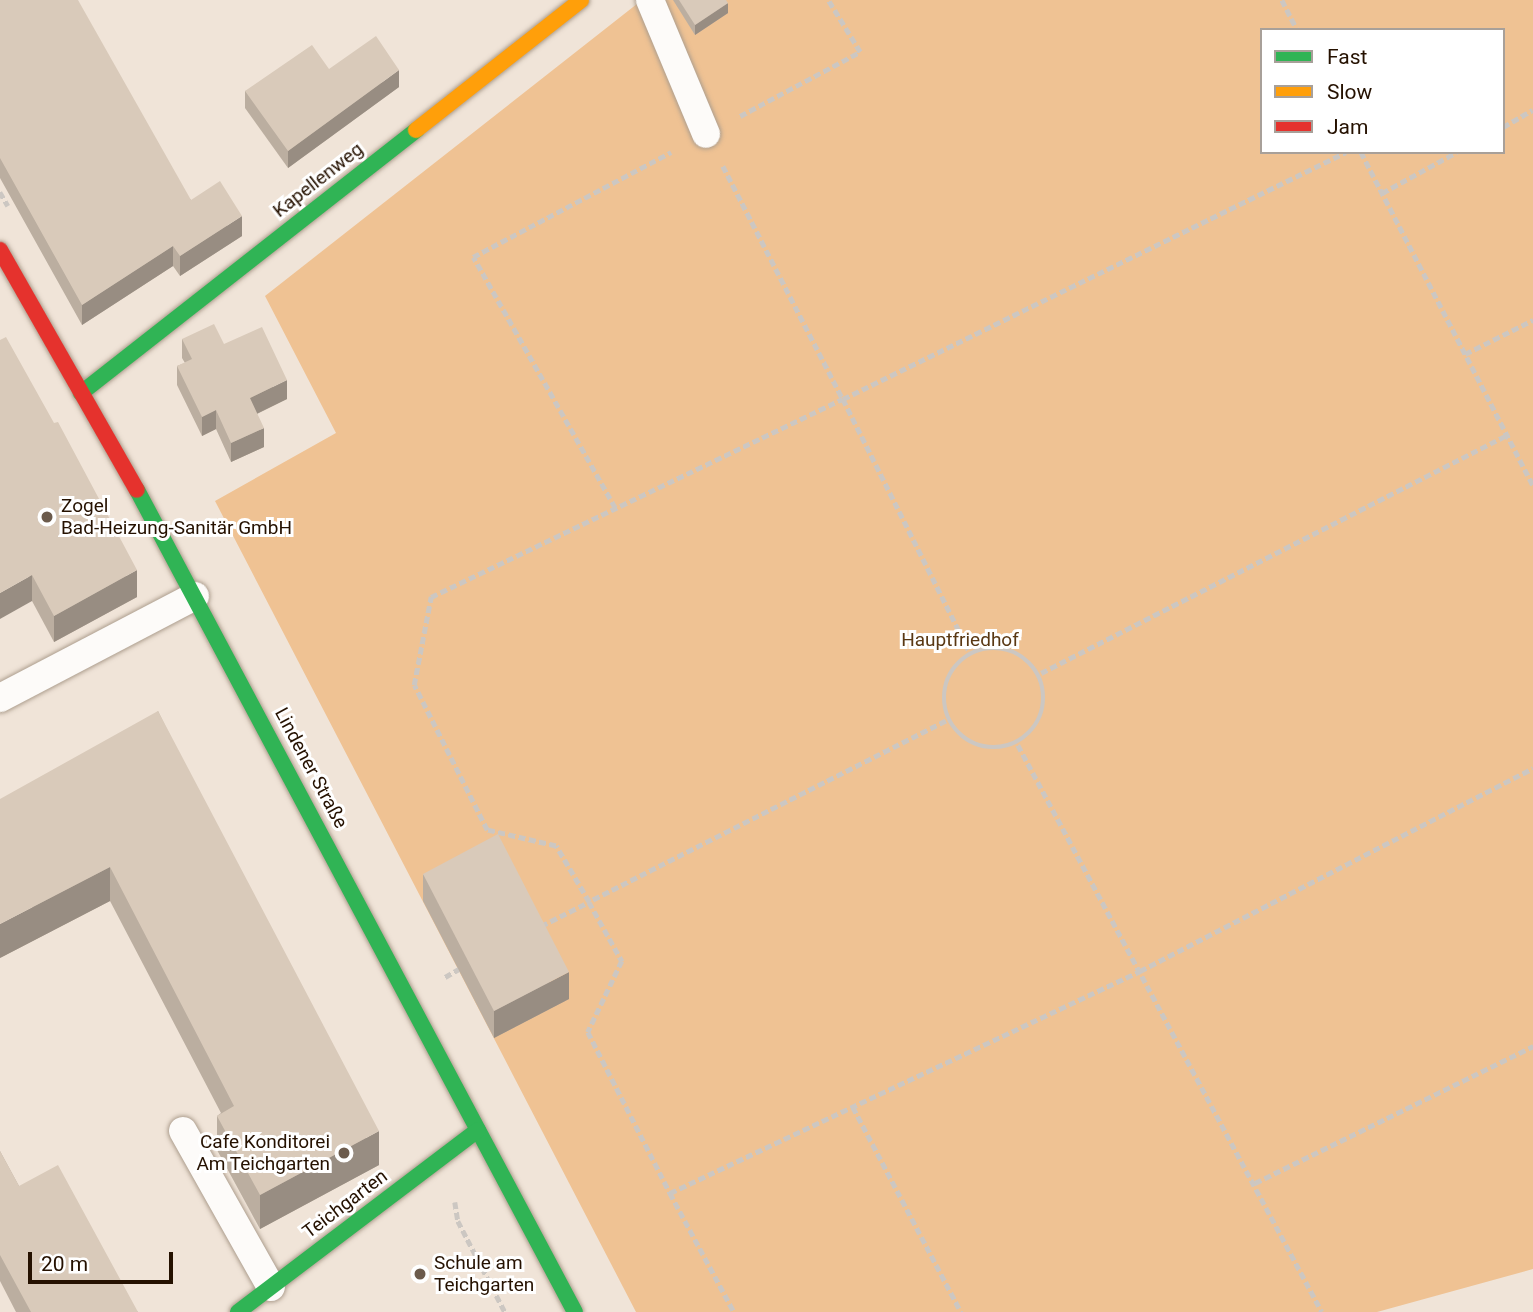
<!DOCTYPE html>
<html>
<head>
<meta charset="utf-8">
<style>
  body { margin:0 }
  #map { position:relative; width:1533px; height:1312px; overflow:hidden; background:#f0e4d8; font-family:Roboto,sans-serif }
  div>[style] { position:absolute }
  .green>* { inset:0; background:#efc293 }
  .path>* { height:4.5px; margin-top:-2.25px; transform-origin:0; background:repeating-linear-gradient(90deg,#ccc7c2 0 7px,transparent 0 10.5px) }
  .path>.ring { margin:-2.25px; padding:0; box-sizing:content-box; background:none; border:4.5px solid #ccc7c2; border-radius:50% }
  .roads { filter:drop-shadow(0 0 2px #ad9e8e) drop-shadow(0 0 2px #ad9e8e) }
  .lane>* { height:28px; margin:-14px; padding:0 14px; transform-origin:14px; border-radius:14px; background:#fdfbf9 }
  .fast>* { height:16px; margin:-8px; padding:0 8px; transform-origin:8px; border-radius:8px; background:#30b455 }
  .slow>* { height:16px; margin:-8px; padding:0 8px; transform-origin:8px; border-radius:8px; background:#ff9f0a }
  .jam>* { height:16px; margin:-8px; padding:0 8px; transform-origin:8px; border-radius:8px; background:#e5322d }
  .wall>* { inset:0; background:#bbaea0 }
  .shaded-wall>* { inset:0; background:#988d82 }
  .building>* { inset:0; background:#d9caba }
  .dots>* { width:19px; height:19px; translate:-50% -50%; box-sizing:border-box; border:4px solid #fff; border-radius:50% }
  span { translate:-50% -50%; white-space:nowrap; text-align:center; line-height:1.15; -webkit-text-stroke:6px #fff; paint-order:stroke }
  .street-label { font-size:19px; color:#251100 }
  .poi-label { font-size:19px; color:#251100 }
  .left { translate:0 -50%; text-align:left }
  .right { translate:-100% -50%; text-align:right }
  .park-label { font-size:19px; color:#5a3813 }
  .legend { position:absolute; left:1260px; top:28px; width:245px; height:126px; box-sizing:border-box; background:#fff; border:2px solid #a8a099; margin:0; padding:9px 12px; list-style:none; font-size:21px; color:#251100 }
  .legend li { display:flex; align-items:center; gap:14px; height:35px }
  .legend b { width:35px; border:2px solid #a8a099 }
  .scale { position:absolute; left:28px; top:1252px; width:145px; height:32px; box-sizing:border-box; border:4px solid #251100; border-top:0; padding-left:9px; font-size:21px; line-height:24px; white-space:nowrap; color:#251100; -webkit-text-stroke:5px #fff; paint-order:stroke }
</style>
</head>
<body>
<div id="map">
  <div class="green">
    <i style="clip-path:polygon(evenodd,642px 0,1533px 0,1533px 1269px,1377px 1312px,636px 1312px,215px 501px,336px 433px,265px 296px,642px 0,1262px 30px,1503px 30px,1503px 152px,1262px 152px,1262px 30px)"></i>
  </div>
  <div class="path">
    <i style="left:1282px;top:0;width:34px;rotate:63deg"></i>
    <i style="left:740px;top:116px;width:136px;rotate:-28.1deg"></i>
    <i style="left:860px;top:52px;width:61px;rotate:-121.6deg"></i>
    <i style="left:1503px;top:127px;width:34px;rotate:-30deg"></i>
    <i style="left:1361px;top:152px;width:375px;rotate:62.7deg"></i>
    <i style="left:723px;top:166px;width:262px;rotate:62.8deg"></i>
    <i style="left:843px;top:399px;width:560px;rotate:-26.15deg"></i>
    <i style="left:0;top:192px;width:16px;rotate:60deg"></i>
    <i style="left:1382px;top:193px;width:85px;rotate:-28.7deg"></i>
    <i style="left:1465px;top:354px;width:76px;rotate:-26.6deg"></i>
    <i style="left:615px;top:508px;width:288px;rotate:-119.5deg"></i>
    <i style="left:473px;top:257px;width:224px;rotate:-27.9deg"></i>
    <i class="ring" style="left:944px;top:648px;width:95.5px;height:95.5px"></i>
    <i style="left:1041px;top:673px;width:523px;rotate:-27.05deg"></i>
    <i style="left:946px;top:721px;width:400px;rotate:153.1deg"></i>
    <i style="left:589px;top:902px;width:65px;rotate:-120.5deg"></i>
    <i style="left:556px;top:846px;width:71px;rotate:-166.9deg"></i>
    <i style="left:487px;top:830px;width:162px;rotate:-116.7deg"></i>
    <i style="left:414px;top:685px;width:90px;rotate:-79.1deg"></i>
    <i style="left:431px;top:597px;width:457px;rotate:-25.7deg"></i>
    <i style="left:843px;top:399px;width:282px;rotate:63.4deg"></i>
    <i style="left:1018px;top:745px;width:643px;rotate:61.8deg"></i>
    <i style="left:541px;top:926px;width:54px;rotate:-26.6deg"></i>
    <i style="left:589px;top:902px;width:68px;rotate:60.8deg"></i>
    <i style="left:622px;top:961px;width:79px;rotate:115.6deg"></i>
    <i style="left:588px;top:1032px;width:181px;rotate:63deg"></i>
    <i style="left:670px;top:1193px;width:520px;rotate:-25.28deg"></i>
    <i style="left:1140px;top:971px;width:442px;rotate:-27.3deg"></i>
    <i style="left:445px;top:977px;width:20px;rotate:-30deg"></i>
    <i style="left:853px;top:1107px;width:232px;rotate:62.2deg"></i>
    <i style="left:1255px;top:1183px;width:310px;rotate:-26.2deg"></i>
    <i style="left:670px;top:1193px;width:135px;rotate:61.7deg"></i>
    <i style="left:455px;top:1202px;width:19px;rotate:81deg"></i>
    <i style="left:458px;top:1221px;width:102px;rotate:62.7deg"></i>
  </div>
  <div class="roads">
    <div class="lane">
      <i style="left:650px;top:0;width:145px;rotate:67.3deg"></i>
      <i style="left:0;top:698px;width:220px;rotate:-27.6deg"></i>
      <i style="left:183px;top:1131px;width:179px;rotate:60.6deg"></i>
    </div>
    <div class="fast">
      <i style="left:81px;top:393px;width:426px;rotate:-38.1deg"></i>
      <i style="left:137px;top:490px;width:931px;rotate:61.95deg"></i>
      <i style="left:238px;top:1312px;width:301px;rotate:-37.2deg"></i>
    </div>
    <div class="slow">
      <i style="left:416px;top:130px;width:210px;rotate:-38.2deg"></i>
    </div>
    <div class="jam">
      <i style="left:0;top:250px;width:276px;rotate:60.3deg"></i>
    </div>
  </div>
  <div class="wall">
    <i style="clip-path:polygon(0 0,191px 200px,242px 236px,180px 276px,173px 266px,82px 325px,0 178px)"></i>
    <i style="clip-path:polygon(673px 0,726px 0,728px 13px,695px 35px)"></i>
    <i style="clip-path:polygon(329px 69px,399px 87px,288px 168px,245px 108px,245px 91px)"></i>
    <i style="clip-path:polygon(182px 339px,224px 344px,287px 399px,257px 414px,264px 447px,231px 462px,216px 429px,202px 436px,177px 385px,177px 366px,185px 363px,182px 358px)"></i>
    <i style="clip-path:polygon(0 340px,137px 597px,54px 642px,32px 601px)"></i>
    <i style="clip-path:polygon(158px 711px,379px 1165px,260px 1229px,217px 1150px,217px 1116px,221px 1113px,110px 901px,0 958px)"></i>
    <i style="clip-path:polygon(423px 874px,569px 999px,494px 1038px,423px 901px)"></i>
    <i style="clip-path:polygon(0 1151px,19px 1186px,138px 1312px,16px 1312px,0 1281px)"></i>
  </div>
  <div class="shaded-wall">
    <i style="clip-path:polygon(728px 3px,728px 13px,695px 35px,695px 25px)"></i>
    <i style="clip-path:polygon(399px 70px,399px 87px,288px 168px,288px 151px)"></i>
    <i style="clip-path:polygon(242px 216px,242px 236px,180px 276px,180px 256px)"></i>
    <i style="clip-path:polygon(173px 246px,173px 266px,82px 325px,82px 305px)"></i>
    <i style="clip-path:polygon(287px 380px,287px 399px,250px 417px,250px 398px)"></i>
    <i style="clip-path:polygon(216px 410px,216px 429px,202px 436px,202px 417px)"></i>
    <i style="clip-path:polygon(264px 428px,264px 447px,231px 462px,231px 443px)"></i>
    <i style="clip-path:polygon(137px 570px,137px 597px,54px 642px,54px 616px)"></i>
    <i style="clip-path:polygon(32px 575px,32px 601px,0 619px,0 593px)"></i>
    <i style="clip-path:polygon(110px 867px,110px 901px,0 958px,0 924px)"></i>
    <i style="clip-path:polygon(569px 972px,569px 999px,494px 1038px,494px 1011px)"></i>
    <i style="clip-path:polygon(379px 1131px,379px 1165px,260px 1229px,260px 1195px)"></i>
  </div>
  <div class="building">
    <i style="clip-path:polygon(0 0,78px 0,191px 200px,220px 181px,242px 216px,180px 256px,173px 246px,82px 305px,0 158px)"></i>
    <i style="clip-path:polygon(679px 0,726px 0,728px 3px,695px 25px)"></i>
    <i style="clip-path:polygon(376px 36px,399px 70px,288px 151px,245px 91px,312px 45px,329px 69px)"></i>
    <i style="clip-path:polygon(214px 324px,224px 344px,262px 327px,287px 380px,250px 398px,264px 428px,231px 443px,216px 410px,202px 417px,177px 366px,192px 359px,182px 339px)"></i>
    <i style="clip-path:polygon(6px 337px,54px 423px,58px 422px,137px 570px,54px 616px,32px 575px,0 593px,0 340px)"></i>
    <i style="clip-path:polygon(158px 711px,379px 1131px,260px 1195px,217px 1116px,234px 1106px,110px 867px,0 924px,0 799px)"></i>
    <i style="clip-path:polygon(498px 834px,569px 972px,494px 1011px,423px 874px)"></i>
    <i style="clip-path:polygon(0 1151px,19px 1186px,58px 1165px,138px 1312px,31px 1312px,0 1255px)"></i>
  </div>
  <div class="dots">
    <i style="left:47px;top:517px;background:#6c5b4c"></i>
    <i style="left:344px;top:1153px;background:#6c5b4c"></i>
    <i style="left:420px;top:1274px;background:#6c5b4c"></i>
  </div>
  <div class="street-label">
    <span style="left:318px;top:180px;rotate:-38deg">Kapellenweg</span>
    <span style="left:311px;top:768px;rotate:62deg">Lindener Straße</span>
    <span style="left:345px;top:1204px;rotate:-37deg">Teichgarten</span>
  </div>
  <div class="poi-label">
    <span class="left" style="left:61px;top:517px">Zogel<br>Bad-Heizung-Sanitär GmbH</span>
    <span class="right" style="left:330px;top:1153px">Cafe Konditorei<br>Am Teichgarten</span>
    <span class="left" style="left:434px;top:1274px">Schule am<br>Teichgarten</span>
  </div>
  <div class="park-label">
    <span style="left:960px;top:640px">Hauptfriedhof</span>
  </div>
  <ul class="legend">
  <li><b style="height:9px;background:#30b455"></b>Fast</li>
  <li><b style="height:9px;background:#ff9f0a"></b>Slow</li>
  <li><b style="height:9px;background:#e5322d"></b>Jam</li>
  </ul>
  <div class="scale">20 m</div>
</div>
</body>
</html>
